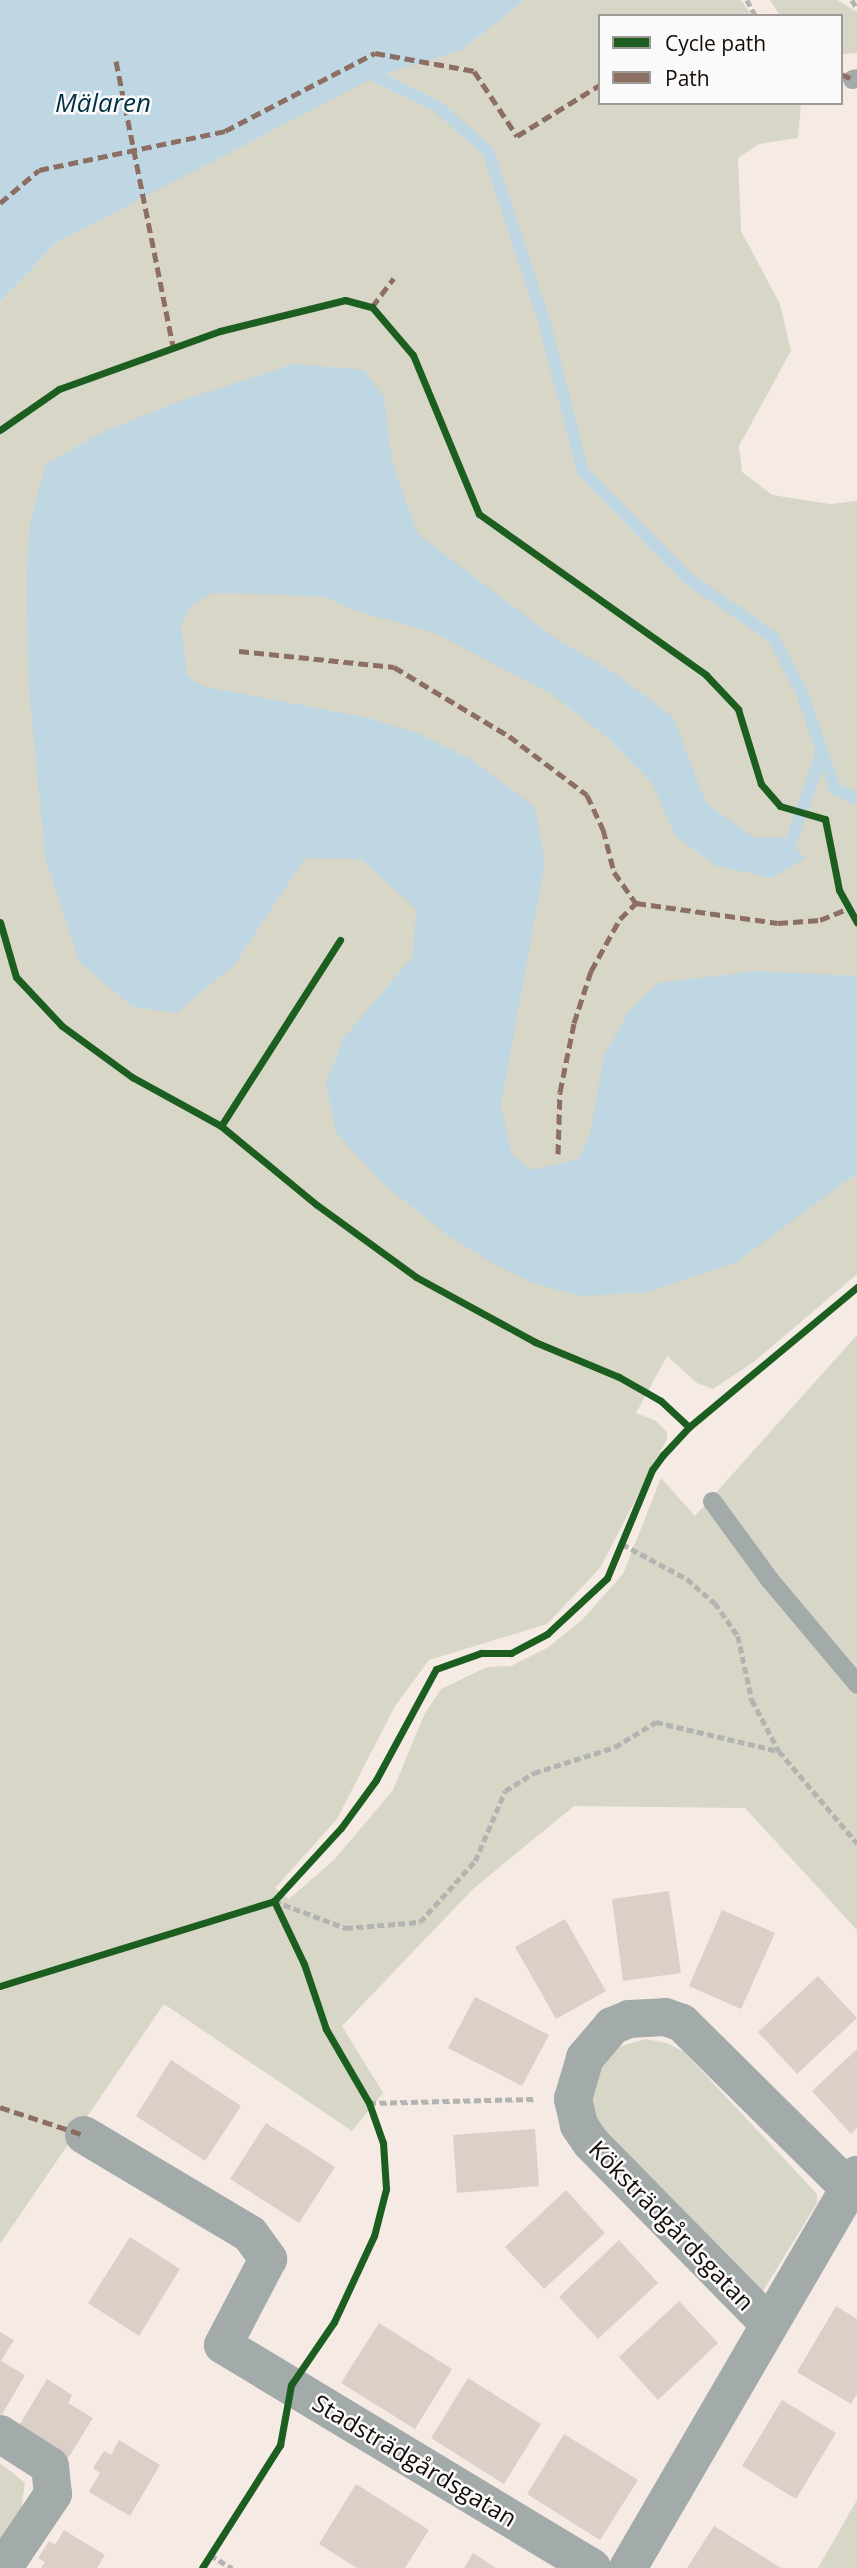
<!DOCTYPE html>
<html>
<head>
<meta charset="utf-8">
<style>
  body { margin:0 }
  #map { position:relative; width:857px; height:2568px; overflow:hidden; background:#f5eae4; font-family:"Open Sans",sans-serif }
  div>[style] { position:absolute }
  .green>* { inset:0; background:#d7d6c7 }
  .water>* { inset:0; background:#bfd6e3 }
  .stream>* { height:12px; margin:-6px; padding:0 6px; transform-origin:6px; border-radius:6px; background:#bfd6e3 }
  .building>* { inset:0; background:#dbd0c8 }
  .path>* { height:4.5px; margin-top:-2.25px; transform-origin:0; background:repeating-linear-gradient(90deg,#b3b3b1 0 7px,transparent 0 10.5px) }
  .service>* { height:19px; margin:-9.5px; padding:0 9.5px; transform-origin:9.5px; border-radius:9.5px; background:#a3aaaa }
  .minor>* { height:38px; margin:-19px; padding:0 19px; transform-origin:19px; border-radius:19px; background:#a3aaaa }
  .quiet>* { height:5px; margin-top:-2.5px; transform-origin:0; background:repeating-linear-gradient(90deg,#8d6e63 0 10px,transparent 0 15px) }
  .cycleway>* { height:7px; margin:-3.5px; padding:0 3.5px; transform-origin:3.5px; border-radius:3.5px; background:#1b5e20 }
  span { translate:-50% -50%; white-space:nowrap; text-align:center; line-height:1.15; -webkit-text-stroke:5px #fafafa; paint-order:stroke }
  .street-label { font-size:24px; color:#150b05 }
  .water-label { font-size:26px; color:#003147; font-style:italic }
  .legend { position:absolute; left:598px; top:14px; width:245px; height:91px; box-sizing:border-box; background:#fafafa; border:2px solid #9e9a98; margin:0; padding:9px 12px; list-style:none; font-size:21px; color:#150b05 }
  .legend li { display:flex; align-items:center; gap:14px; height:35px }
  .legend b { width:35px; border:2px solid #9e9a98 }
</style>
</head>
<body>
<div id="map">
  <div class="green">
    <i style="clip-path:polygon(525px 0,741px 0,752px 16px,600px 16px,600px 103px,801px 103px,798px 138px,759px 144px,738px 158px,741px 231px,780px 304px,791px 351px,739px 446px,742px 472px,772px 495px,830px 504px,857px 501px,857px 1274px,755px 1361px,713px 1389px,697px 1383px,667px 1356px,636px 1413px,656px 1421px,667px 1432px,667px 1439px,600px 1568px,547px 1624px,429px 1660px,395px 1706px,337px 1819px,275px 1888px,289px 1899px,334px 1860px,393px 1790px,424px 1715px,441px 1689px,487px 1667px,511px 1666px,547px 1648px,582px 1620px,623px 1574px,661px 1478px,695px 1516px,857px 1335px,857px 1930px,745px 1808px,574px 1806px,473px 1889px,342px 2026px,383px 2093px,352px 2131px,164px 2004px,0 2244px,0 302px,56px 243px,375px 76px,462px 50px)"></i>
    <i style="clip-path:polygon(770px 0,837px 0,857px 12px,857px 53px,841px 54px,841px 16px,780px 16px)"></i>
    <i style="clip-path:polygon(645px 2039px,667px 2043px,684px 2052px,817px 2194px,817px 2203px,763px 2291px,591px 2124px,589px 2079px,609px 2050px)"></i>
    <i style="clip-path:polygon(0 2463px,25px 2483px,21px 2509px,0 2544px)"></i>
    <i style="clip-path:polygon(857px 2500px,857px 2568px,818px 2568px)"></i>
  </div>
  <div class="water">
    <i style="clip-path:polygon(0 0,525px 0,462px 50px,375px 77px,56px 243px,0 302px)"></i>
    <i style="clip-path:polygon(293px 364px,364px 370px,384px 397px,392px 461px,418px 534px,552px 636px,616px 674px,673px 717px,706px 803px,755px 838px,786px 837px,805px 858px,772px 878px,717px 866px,676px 837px,652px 783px,610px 740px,553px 695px,435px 633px,353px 610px,325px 597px,263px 594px,212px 593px,190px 607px,181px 624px,187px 675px,202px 686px,369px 718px,417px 733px,472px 760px,535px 807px,545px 863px,501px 1105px,512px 1155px,531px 1170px,578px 1159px,590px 1134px,604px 1056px,628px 1012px,658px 983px,757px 971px,857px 976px,857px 1173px,737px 1262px,647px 1292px,581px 1296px,533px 1283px,494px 1264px,447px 1235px,379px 1180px,336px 1132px,326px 1084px,343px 1039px,413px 956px,416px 909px,361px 859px,305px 858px,236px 963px,176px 1013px,133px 1007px,79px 962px,45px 857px,29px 688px,26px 584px,30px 524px,46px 464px,101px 433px,172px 404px)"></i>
  </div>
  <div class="stream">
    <i style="left:375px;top:76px;width:69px;rotate:25.8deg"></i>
    <i style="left:437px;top:106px;width:68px;rotate:41.4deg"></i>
    <i style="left:488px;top:151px;width:179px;rotate:71.8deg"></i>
    <i style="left:544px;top:321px;width:156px;rotate:75.5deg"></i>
    <i style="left:583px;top:472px;width:152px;rotate:45.3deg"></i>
    <i style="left:690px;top:580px;width:101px;rotate:34.5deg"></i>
    <i style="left:773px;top:637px;width:65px;rotate:62.7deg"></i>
    <i style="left:803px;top:695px;width:99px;rotate:71.2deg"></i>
    <i style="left:835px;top:789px;width:24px;rotate:24deg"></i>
    <i style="left:791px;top:843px;width:97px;rotate:-71.4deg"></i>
  </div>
  <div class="building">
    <i style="clip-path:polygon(669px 1891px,681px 1973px,623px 1981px,612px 1899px)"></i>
    <i style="clip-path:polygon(722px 1910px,775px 1933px,741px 2009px,689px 1986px)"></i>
    <i style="clip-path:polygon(565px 1919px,606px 1991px,556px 2019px,515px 1947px)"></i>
    <i style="clip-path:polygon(818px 1976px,857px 2018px,797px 2074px,758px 2032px)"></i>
    <i style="clip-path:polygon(475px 1997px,549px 2035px,522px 2086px,448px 2048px)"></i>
    <i style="clip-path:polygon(857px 2049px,857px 2128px,851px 2134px,812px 2091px)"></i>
    <i style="clip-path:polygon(171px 2060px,241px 2106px,205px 2161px,136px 2116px)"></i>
    <i style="clip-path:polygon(266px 2123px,335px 2167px,299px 2223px,230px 2179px)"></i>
    <i style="clip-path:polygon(535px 2129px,539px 2186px,457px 2193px,453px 2135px)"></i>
    <i style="clip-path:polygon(566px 2190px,605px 2233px,544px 2289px,505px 2247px)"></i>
    <i style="clip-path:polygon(130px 2237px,180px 2269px,139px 2336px,88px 2303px)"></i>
    <i style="clip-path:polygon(619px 2240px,658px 2283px,598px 2339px,559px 2297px)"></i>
    <i style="clip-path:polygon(679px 2301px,718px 2343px,658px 2400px,619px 2357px)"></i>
    <i style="clip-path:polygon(836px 2306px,857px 2319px,857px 2394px,851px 2404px,797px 2372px)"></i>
    <i style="clip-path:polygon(379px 2323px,452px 2369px,415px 2429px,341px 2383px)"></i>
    <i style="clip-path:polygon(0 2332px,14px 2340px,1px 2361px,25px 2375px,0 2418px)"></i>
    <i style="clip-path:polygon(468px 2378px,541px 2424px,504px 2484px,431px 2438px)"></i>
    <i style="clip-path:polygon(47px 2379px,72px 2395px,68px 2403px,93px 2418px,67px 2460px,17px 2429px)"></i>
    <i style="clip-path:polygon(782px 2400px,836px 2433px,796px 2499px,742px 2466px)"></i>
    <i style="clip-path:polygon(564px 2434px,638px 2480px,600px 2540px,527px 2494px)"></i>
    <i style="clip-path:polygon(119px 2440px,160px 2465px,130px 2516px,89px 2492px,100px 2473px,93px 2468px,104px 2451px,111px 2455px)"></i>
    <i style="clip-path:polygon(356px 2484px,429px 2530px,405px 2568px,357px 2568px,319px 2544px)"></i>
    <i style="clip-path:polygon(714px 2526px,781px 2568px,687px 2568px)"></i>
    <i style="clip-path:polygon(64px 2530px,105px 2555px,97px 2568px,41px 2568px,45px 2562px,38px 2558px,49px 2541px,55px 2545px)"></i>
    <i style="clip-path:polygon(473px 2553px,496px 2568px,464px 2568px)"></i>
  </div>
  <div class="path">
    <i style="left:747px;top:0;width:18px;rotate:61deg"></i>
    <i style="left:852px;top:0;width:9px;rotate:58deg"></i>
    <i style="left:622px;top:1544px;width:74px;rotate:28.3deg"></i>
    <i style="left:687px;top:1579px;width:37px;rotate:41deg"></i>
    <i style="left:715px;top:1603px;width:40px;rotate:55.1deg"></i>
    <i style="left:738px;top:1636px;width:66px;rotate:77.7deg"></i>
    <i style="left:752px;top:1700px;width:58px;rotate:62.1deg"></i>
    <i style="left:274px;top:1901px;width:77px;rotate:20.6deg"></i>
    <i style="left:346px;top:1928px;width:74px;rotate:-4.6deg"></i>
    <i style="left:420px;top:1922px;width:82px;rotate:-48deg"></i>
    <i style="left:475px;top:1861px;width:76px;rotate:-66.8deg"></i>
    <i style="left:505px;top:1791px;width:34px;rotate:-32deg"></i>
    <i style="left:534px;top:1773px;width:85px;rotate:-17.8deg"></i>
    <i style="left:615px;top:1747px;width:48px;rotate:-31.4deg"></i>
    <i style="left:656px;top:1722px;width:126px;rotate:13.3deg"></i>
    <i style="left:779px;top:1751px;width:121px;rotate:49.7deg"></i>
    <i style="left:369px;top:2103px;width:167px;rotate:-1.4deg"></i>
    <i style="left:210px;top:2555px;width:26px;rotate:31deg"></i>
  </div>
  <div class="service">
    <i style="left:852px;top:79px;width:5px;rotate:-11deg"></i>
    <i style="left:712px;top:1501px;width:97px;rotate:53.8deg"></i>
    <i style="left:769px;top:1579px;width:137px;rotate:50deg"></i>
  </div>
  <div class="minor">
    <i style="left:84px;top:2135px;width:193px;rotate:30.8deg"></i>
    <i style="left:250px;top:2234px;width:31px;rotate:54deg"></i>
    <i style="left:268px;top:2259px;width:97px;rotate:117.6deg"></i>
    <i style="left:223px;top:2345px;width:431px;rotate:31.1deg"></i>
    <i style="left:768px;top:2323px;width:252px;rotate:-134.5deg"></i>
    <i style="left:591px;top:2143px;width:22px;rotate:-124deg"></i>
    <i style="left:579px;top:2125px;width:27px;rotate:-103deg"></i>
    <i style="left:573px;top:2099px;width:43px;rotate:-73.7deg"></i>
    <i style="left:585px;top:2058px;width:42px;rotate:-49.8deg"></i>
    <i style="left:612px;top:2026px;width:18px;rotate:-22deg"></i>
    <i style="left:629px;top:2019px;width:36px;rotate:-3deg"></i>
    <i style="left:665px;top:2017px;width:18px;rotate:19deg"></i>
    <i style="left:682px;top:2023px;width:235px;rotate:44.7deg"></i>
    <i style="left:0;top:2434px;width:59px;rotate:32.6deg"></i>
    <i style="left:50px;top:2466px;width:28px;rotate:84deg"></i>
    <i style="left:53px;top:2494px;width:89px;rotate:124deg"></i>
    <i style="left:628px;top:2568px;width:455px;rotate:-59.8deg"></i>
  </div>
  <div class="quiet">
    <i style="left:116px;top:61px;width:292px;rotate:78.7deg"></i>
    <i style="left:841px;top:74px;width:12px;rotate:24deg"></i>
    <i style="left:0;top:203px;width:51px;rotate:-40.2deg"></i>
    <i style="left:39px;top:170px;width:190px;rotate:-11.8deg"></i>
    <i style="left:225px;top:131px;width:169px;rotate:-27.5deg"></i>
    <i style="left:375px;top:53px;width:101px;rotate:10.3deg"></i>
    <i style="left:474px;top:71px;width:78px;rotate:56.5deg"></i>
    <i style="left:517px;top:136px;width:97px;rotate:-31.6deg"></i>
    <i style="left:372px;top:307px;width:36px;rotate:-53deg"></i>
    <i style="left:239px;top:651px;width:156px;rotate:5.9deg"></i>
    <i style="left:394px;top:667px;width:134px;rotate:31deg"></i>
    <i style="left:509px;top:736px;width:98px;rotate:37.1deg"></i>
    <i style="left:587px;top:795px;width:38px;rotate:65deg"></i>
    <i style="left:603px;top:829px;width:44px;rotate:75.7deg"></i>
    <i style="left:614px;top:872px;width:38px;rotate:55deg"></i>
    <i style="left:558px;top:1154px;width:62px;rotate:-88.2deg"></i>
    <i style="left:560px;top:1092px;width:70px;rotate:-78.5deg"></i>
    <i style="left:574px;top:1023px;width:55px;rotate:-71.9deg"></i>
    <i style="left:591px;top:971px;width:60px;rotate:-60.9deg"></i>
    <i style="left:620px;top:919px;width:23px;rotate:-45deg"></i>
    <i style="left:636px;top:903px;width:143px;rotate:8deg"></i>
    <i style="left:778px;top:923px;width:42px;rotate:-4.1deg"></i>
    <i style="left:820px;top:920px;width:31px;rotate:-22deg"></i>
    <i style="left:0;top:2107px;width:89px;rotate:18.4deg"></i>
  </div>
  <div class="cycleway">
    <i style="left:0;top:430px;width:72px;rotate:-34.8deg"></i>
    <i style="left:59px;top:389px;width:171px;rotate:-19.8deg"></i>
    <i style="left:220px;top:331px;width:129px;rotate:-13.9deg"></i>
    <i style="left:345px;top:300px;width:28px;rotate:15deg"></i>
    <i style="left:372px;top:307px;width:63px;rotate:49.5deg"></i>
    <i style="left:413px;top:355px;width:172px;rotate:67.5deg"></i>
    <i style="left:479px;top:514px;width:278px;rotate:35.3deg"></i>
    <i style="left:706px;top:675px;width:47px;rotate:46.7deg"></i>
    <i style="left:738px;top:709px;width:78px;rotate:73deg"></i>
    <i style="left:761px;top:784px;width:29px;rotate:49deg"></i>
    <i style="left:780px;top:806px;width:47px;rotate:16.1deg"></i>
    <i style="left:825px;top:819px;width:72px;rotate:78.8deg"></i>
    <i style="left:839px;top:890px;width:37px;rotate:61deg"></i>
    <i style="left:0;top:922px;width:57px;rotate:73.8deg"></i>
    <i style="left:16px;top:977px;width:67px;rotate:46.8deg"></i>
    <i style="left:62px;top:1026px;width:87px;rotate:36.1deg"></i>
    <i style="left:132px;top:1077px;width:102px;rotate:28.8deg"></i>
    <i style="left:221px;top:1126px;width:124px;rotate:39.5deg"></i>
    <i style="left:317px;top:1205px;width:122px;rotate:36deg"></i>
    <i style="left:416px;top:1277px;width:136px;rotate:28.6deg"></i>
    <i style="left:535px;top:1342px;width:91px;rotate:22.6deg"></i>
    <i style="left:619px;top:1377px;width:48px;rotate:29.7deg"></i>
    <i style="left:661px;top:1401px;width:38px;rotate:43deg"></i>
    <i style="left:221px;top:1126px;width:221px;rotate:-57.4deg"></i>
    <i style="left:0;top:1986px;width:287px;rotate:-17.2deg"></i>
    <i style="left:274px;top:1901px;width:99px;rotate:-47.5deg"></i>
    <i style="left:341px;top:1828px;width:59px;rotate:-53.9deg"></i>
    <i style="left:376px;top:1780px;width:126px;rotate:-61.6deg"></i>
    <i style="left:436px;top:1669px;width:48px;rotate:-19.6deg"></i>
    <i style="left:481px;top:1653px;width:30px"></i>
    <i style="left:511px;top:1653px;width:41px;rotate:-27.8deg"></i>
    <i style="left:547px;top:1634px;width:82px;rotate:-43deg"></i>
    <i style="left:607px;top:1578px;width:117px;rotate:-67.4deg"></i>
    <i style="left:652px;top:1470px;width:19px;rotate:-54deg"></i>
    <i style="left:663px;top:1455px;width:38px;rotate:-47deg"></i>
    <i style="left:689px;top:1427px;width:219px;rotate:-39.8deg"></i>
    <i style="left:202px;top:2568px;width:146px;rotate:-57.6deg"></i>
    <i style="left:280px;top:2445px;width:61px;rotate:-79.6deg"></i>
    <i style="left:291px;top:2385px;width:76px;rotate:-55.7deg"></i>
    <i style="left:334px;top:2322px;width:95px;rotate:-65.1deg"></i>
    <i style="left:374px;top:2236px;width:49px;rotate:-75.7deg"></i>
    <i style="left:386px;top:2189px;width:46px;rotate:-93.7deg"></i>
    <i style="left:383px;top:2143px;width:42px;rotate:-109.3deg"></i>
    <i style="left:369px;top:2103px;width:86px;rotate:-120.2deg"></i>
    <i style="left:326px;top:2029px;width:69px;rotate:-108.7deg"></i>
    <i style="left:304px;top:1964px;width:70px;rotate:-115.5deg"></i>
  </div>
  <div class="street-label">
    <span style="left:672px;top:2225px;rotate:46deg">Köksträdgårdsgatan</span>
    <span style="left:415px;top:2460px;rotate:31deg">Stadsträdgårdsgatan</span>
  </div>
  <div class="water-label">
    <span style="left:103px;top:103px">Mälaren</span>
  </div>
  <ul class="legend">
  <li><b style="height:9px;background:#1b5e20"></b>Cycle path</li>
  <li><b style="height:9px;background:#8d6e63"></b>Path</li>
  </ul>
</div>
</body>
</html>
